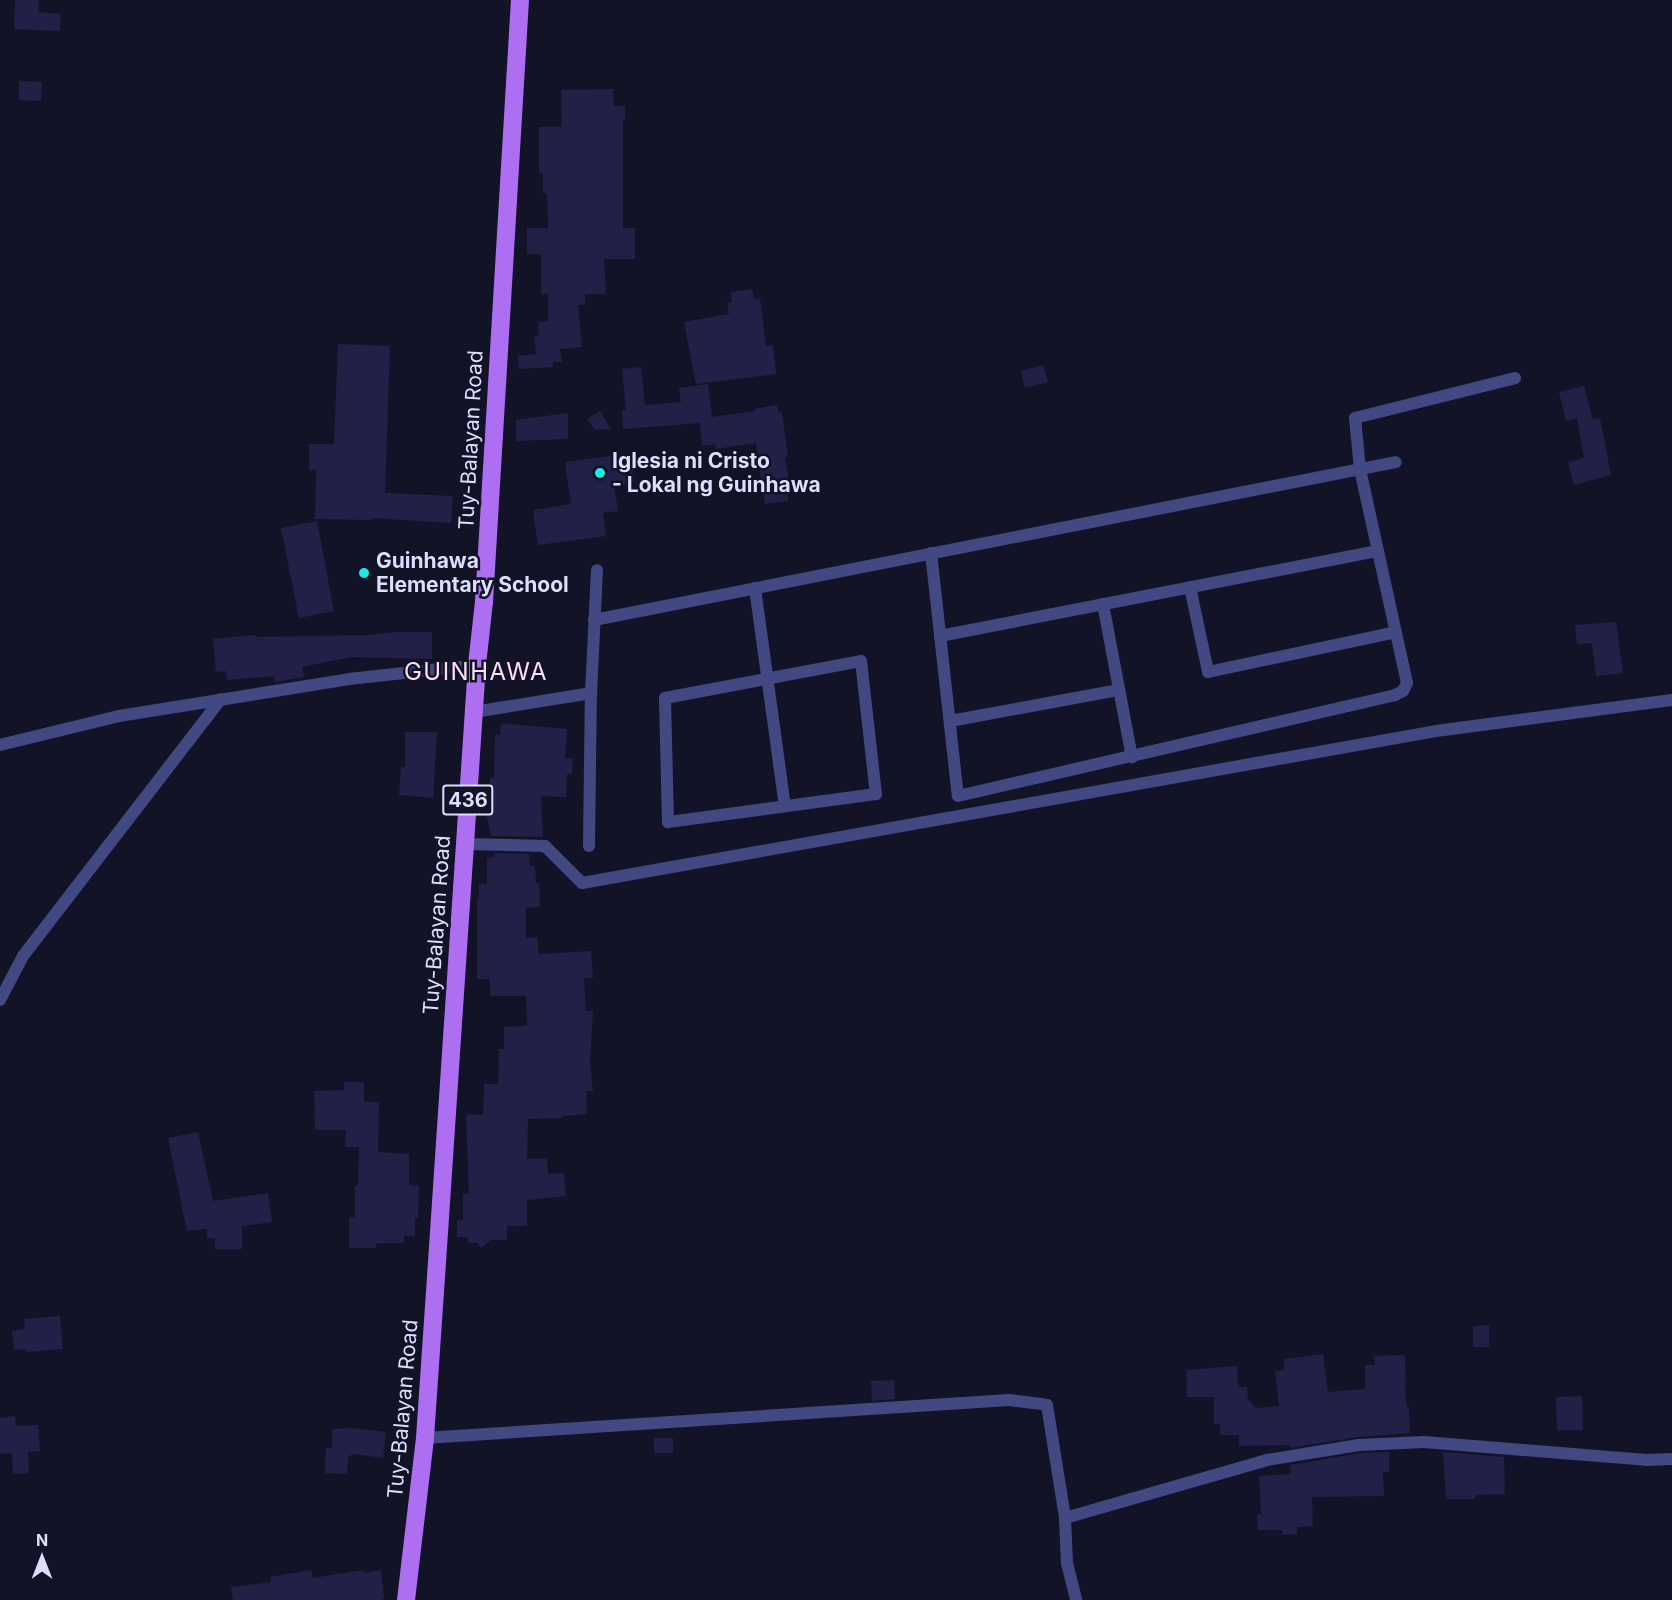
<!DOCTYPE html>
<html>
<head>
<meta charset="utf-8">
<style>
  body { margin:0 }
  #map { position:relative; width:1672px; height:1600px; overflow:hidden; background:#131328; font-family:Inter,sans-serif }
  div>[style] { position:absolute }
  .building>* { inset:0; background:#232047 }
  .street>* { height:12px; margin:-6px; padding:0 6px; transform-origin:6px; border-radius:6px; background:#424982 }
  .primary>* { height:18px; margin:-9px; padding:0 9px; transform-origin:9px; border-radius:9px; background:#ae6ef2 }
  .dots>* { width:16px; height:16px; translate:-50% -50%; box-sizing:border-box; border:3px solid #131328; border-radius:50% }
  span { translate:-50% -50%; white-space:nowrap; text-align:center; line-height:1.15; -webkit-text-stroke:5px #131328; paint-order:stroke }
  .shield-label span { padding:2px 4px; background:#131328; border:2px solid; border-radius:4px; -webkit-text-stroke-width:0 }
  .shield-label { font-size:20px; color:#ddddfc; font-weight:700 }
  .street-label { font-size:21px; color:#ddddfc }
  .poi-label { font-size:21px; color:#ddddfc; font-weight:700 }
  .left { translate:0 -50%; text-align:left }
  .quarter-label { font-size:24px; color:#fcdff5; letter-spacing:1.5px }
  .north { position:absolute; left:12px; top:1528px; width:60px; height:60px; -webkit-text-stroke:4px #131328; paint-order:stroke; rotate:0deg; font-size:16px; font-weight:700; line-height:24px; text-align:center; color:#ddddfc }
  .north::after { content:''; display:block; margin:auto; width:21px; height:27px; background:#ddddfc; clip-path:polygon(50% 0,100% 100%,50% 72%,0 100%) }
</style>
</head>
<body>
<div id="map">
  <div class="building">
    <i style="clip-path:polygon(15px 0,39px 0,38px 12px,61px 14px,60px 31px,14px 29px)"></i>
    <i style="clip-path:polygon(19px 81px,42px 82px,41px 101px,19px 100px)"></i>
    <i style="clip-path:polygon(613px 89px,614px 106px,625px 106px,625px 120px,623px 120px,623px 228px,635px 228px,635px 259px,604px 259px,606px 294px,585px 294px,585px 305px,578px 305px,582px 347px,560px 349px,562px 362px,553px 362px,553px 367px,519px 369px,518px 356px,536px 354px,534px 336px,539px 335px,538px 322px,548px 321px,548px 294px,541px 294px,541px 254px,527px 254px,527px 228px,548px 228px,547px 193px,543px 193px,543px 173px,539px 173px,539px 127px,562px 127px,561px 90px)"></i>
    <i style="clip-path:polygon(752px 289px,754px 299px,760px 298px,766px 346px,773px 345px,776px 374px,696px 384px,684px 322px,729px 314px,727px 303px,732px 302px,731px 292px)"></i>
    <i style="clip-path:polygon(338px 344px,390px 346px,385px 493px,453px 496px,451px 523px,372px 518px,372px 520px,315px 519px,316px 470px,309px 470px,309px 444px,334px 444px)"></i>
    <i style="clip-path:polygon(1043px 365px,1048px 382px,1025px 388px,1021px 371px)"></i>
    <i style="clip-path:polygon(641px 367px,645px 405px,681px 402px,679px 388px,708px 384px,712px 417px,755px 411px,754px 409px,777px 405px,779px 413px,782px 413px,788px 457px,785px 457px,791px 492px,787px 493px,788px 501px,765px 504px,756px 443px,716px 449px,715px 444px,702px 446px,700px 423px,623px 429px,622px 410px,626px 410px,622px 369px)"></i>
    <i style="clip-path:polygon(1584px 386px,1593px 420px,1600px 418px,1611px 475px,1574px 485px,1568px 462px,1584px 458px,1577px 418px,1566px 421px,1559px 392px)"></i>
    <i style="clip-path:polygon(600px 411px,611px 429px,595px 430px,587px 419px)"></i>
    <i style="clip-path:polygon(568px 413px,568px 439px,516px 441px,516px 420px)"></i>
    <i style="clip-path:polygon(626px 454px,632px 463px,635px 483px,614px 486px,618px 511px,603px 513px,606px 536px,538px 545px,533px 510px,571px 504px,565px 462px)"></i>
    <i style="clip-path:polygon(317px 521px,334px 611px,299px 618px,281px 528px)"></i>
    <i style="clip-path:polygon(1616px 622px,1623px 673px,1596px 676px,1592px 643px,1577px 644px,1575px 625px)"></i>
    <i style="clip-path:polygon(397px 632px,432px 632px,432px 659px,351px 657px,302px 667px,304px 677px,275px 682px,274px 676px,227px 680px,226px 671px,216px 672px,213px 639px,256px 635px,256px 637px,370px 635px)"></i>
    <i style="clip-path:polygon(501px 723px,567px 729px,565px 758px,573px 758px,572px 774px,567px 774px,566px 797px,541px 796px,543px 837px,491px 836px,486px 813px,489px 813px,490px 778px,494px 778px,495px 735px,500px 735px)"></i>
    <i style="clip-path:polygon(405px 732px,437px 732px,433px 798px,399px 795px,401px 767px,405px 767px)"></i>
    <i style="clip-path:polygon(494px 853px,529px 854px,530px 866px,535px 866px,536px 883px,539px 883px,540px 907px,526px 908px,526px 938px,538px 937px,538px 954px,591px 951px,593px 978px,584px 978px,586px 1011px,593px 1011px,590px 1062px,593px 1091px,586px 1091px,587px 1114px,562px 1116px,562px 1118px,528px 1119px,527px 1159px,547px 1159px,548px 1174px,564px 1173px,566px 1196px,527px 1200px,527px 1226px,507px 1226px,507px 1240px,491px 1240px,481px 1248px,477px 1243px,468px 1243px,468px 1237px,457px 1237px,457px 1220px,463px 1220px,463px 1194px,469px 1194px,466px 1114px,483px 1115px,484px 1084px,498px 1084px,499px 1049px,504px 1049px,504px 1027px,527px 1026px,526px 996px,490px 996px,490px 979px,477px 979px,477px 898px,479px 898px,479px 884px,487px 884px,487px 858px,495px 857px)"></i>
    <i style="clip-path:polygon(344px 1082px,364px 1082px,364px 1102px,379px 1102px,378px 1152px,409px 1154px,409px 1185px,419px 1186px,418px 1218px,415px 1218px,415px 1236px,404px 1236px,404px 1243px,383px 1243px,376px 1244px,376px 1248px,349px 1248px,349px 1217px,355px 1217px,355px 1186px,358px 1186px,359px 1147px,345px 1147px,346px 1130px,315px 1130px,314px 1091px,344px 1090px)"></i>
    <i style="clip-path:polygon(198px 1132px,213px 1201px,268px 1193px,272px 1222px,242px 1226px,242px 1249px,215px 1249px,215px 1238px,207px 1238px,207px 1229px,187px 1231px,168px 1138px)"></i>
    <i style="clip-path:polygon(60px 1316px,63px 1349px,27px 1352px,26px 1349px,14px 1350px,12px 1331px,25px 1329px,24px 1319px)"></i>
    <i style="clip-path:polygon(1489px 1325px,1489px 1347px,1473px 1347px,1473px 1326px)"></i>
    <i style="clip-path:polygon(1323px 1354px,1328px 1392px,1365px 1389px,1365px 1365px,1375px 1365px,1374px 1356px,1405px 1355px,1406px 1407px,1409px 1407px,1410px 1433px,1358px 1437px,1290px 1448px,1289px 1445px,1239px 1446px,1239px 1435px,1220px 1435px,1220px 1424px,1214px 1424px,1214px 1397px,1187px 1397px,1186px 1370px,1237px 1366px,1238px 1387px,1247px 1387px,1248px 1399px,1256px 1408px,1279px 1406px,1275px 1371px,1284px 1370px,1284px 1359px)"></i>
    <i style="clip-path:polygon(894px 1380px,895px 1399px,872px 1401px,871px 1381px)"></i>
    <i style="clip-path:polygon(1582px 1396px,1583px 1430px,1557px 1430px,1556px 1397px)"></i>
    <i style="clip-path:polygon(15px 1416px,16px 1426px,38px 1425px,40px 1451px,28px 1452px,29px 1473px,13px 1474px,12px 1453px,0 1454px,0 1418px)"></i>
    <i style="clip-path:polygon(352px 1428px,386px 1432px,383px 1458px,353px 1454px,348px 1457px,347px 1474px,325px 1473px,326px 1448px,332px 1448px,332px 1429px)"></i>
    <i style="clip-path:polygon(654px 1438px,673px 1438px,673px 1453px,654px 1453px)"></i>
    <i style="clip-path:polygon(1389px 1452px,1389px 1472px,1383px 1472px,1384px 1496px,1312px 1497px,1313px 1526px,1297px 1527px,1297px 1534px,1282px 1535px,1282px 1530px,1258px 1530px,1257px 1514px,1261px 1514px,1259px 1476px,1291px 1474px,1290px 1465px,1360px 1453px)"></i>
    <i style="clip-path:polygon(1443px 1452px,1504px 1457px,1505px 1494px,1475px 1495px,1475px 1499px,1446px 1499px)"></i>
    <i style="clip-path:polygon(311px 1570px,313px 1578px,363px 1570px,364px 1573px,381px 1570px,384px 1598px,381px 1600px,233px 1600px,231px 1587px,271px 1582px,270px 1577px)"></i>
  </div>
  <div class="street">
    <i style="left:931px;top:553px;width:244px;rotate:83.7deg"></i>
    <i style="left:958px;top:796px;width:449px;rotate:-13deg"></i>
    <i style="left:1395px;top:695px;width:9px;rotate:-27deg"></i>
    <i style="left:1403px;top:691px;width:9px;rotate:-63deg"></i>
    <i style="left:1407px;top:683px;width:219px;rotate:-102.4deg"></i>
    <i style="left:1360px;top:469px;width:51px;rotate:-95.6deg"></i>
    <i style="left:1355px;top:418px;width:165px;rotate:-14deg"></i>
    <i style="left:1190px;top:587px;width:87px;rotate:78deg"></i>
    <i style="left:1208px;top:672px;width:192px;rotate:-12deg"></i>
    <i style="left:755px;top:588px;width:220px;rotate:82.2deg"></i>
    <i style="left:1103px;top:604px;width:156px;rotate:79.3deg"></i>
    <i style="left:594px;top:620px;width:817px;rotate:-11.14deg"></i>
    <i style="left:940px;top:636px;width:446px;rotate:-11deg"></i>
    <i style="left:861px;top:661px;width:134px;rotate:83.6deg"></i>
    <i style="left:876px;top:794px;width:210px;rotate:172.3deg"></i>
    <i style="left:668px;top:822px;width:124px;rotate:-91.4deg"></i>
    <i style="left:665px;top:698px;width:199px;rotate:-10.7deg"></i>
    <i style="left:474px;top:712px;width:119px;rotate:-9.2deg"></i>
    <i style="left:591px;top:693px;width:123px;rotate:-87.2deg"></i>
    <i style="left:950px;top:721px;width:172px;rotate:-10.4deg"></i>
    <i style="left:0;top:745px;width:122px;rotate:-13.7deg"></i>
    <i style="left:119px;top:716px;width:233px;rotate:-9.1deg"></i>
    <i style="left:349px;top:679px;width:129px;rotate:-6.2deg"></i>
    <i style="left:465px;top:844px;width:80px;rotate:1.4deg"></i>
    <i style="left:545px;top:846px;width:52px;rotate:45deg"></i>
    <i style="left:582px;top:883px;width:867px;rotate:-10.09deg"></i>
    <i style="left:1436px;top:731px;width:238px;rotate:-7.5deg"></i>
    <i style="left:589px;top:846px;width:153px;rotate:-89.3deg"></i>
    <i style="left:0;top:1000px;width:50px;rotate:-62.4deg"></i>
    <i style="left:23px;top:956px;width:324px;rotate:-52.4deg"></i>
    <i style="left:425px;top:1438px;width:585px;rotate:-3.72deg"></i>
    <i style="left:1009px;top:1400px;width:38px;rotate:7deg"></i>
    <i style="left:1047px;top:1405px;width:114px;rotate:80.9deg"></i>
    <i style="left:1065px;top:1518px;width:210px;rotate:-16deg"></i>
    <i style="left:1267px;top:1460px;width:93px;rotate:-9.3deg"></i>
    <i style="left:1359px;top:1445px;width:65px;rotate:-2.6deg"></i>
    <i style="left:1424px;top:1442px;width:223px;rotate:4.6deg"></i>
    <i style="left:1646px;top:1460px;width:26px;rotate:-2deg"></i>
    <i style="left:1065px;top:1518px;width:45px;rotate:87.5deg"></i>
    <i style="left:1067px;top:1563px;width:38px;rotate:76deg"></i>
  </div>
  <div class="primary">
    <i style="left:406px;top:1600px;width:163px;rotate:-83.3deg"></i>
    <i style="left:425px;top:1438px;width:146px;rotate:-86.1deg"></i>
    <i style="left:435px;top:1292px;width:628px;rotate:-86.17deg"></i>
    <i style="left:477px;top:665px;width:63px;rotate:-83.7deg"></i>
    <i style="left:484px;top:602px;width:603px;rotate:-86.58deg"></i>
  </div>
  <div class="dots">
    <i style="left:600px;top:473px;background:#1beae2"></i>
    <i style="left:364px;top:573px;background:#1beae2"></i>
  </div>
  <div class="shield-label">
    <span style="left:468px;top:800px">436</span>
  </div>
  <div class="street-label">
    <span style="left:471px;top:440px;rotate:-87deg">Tuy-Balayan Road</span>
    <span style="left:437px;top:925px;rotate:-86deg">Tuy-Balayan Road</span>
    <span style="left:403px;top:1409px;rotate:-85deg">Tuy-Balayan Road</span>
  </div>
  <div class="poi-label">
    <span class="left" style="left:612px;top:473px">Iglesia ni Cristo<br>- Lokal ng Guinhawa</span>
    <span class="left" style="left:376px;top:573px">Guinhawa<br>Elementary School</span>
  </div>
  <div class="quarter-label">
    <span style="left:476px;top:672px">GUINHAWA</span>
  </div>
  <div class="north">N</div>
</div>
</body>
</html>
